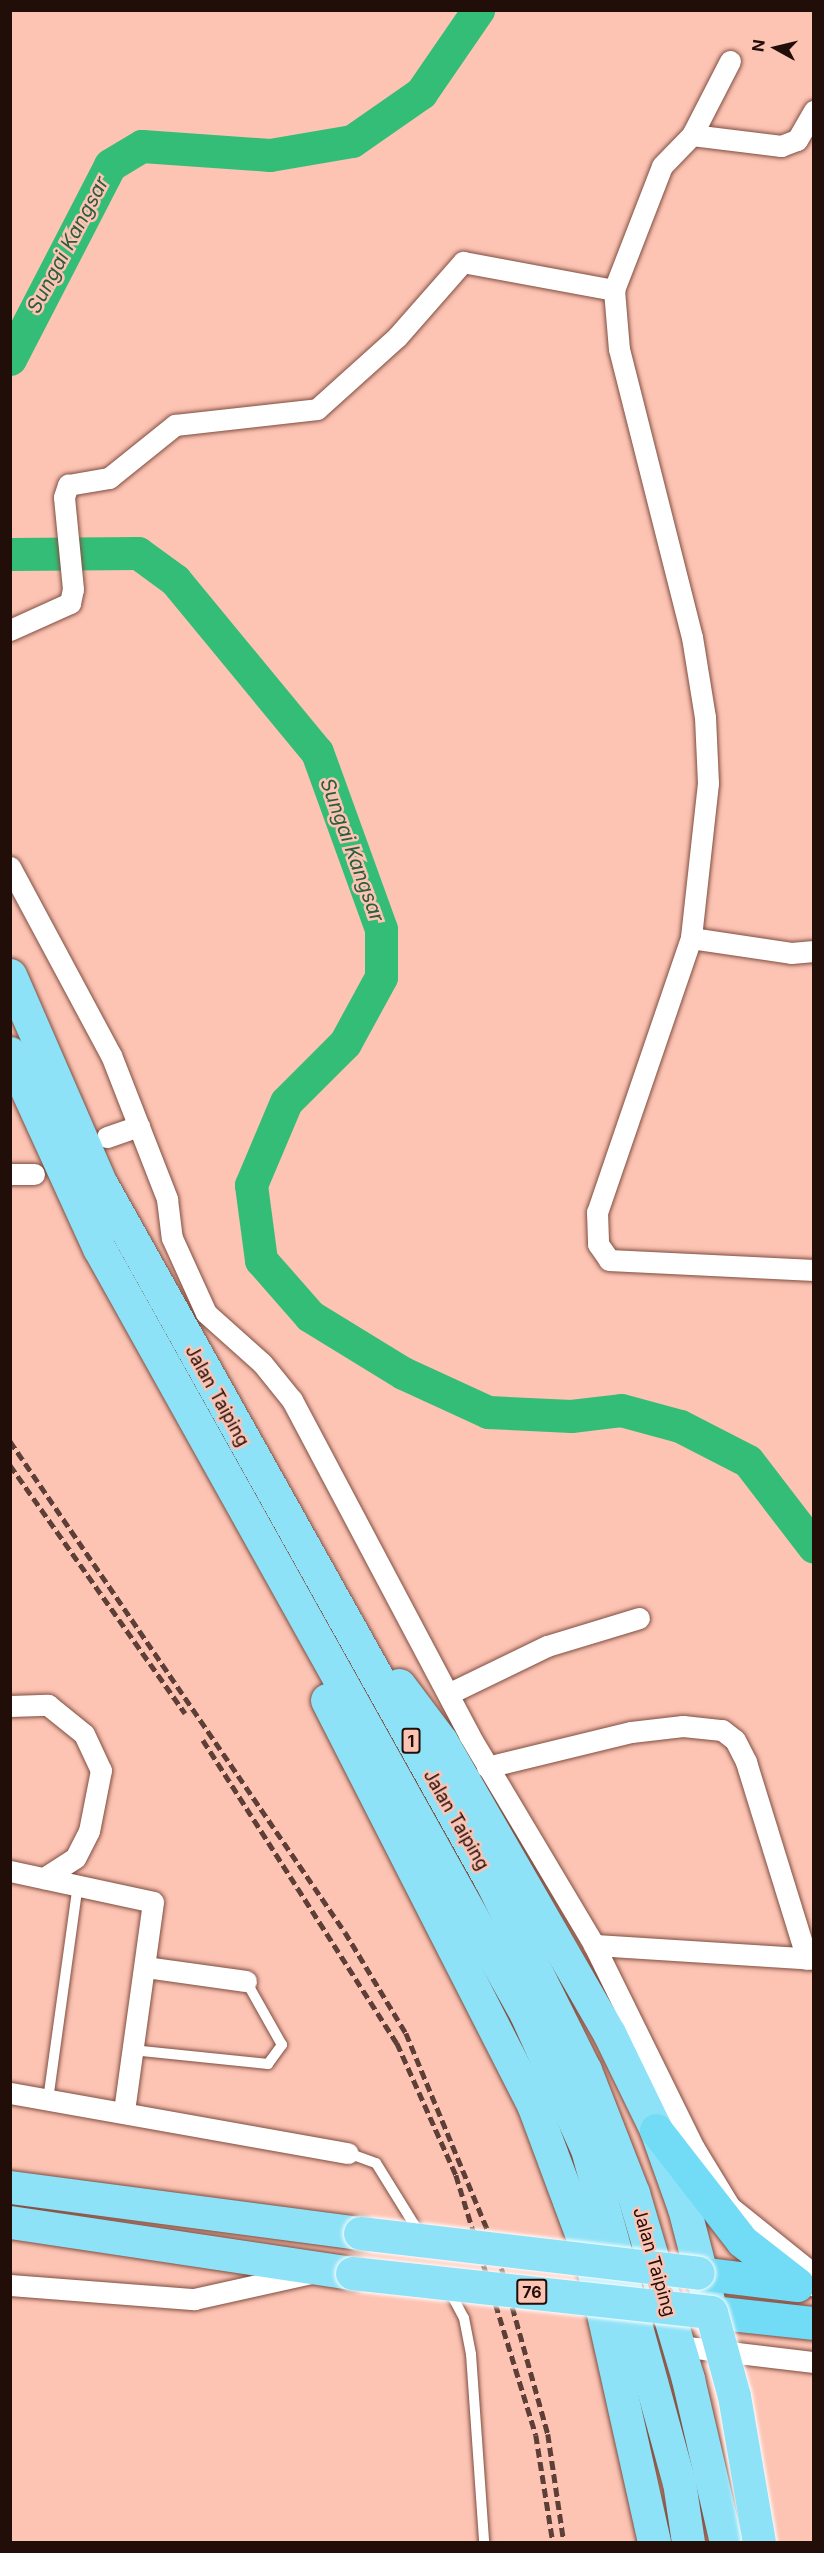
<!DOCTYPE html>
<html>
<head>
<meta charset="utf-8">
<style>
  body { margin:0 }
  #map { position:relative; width:824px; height:2553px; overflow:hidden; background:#fdc3b3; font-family:Inter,sans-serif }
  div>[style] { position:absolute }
  .river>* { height:33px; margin:-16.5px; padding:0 16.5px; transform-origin:16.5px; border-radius:16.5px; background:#34bd77 }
  .roads { filter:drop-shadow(0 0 2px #7f4e40) drop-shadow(0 0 2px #7f4e40) }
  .service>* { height:10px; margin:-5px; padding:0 5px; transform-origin:5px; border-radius:5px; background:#fff }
  .minor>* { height:21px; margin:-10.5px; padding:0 10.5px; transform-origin:10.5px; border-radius:10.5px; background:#fff }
  .trunk>* { height:33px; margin:-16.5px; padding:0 16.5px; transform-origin:16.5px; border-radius:16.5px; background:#8ee2f7 }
  .motorway>* { height:33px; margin:-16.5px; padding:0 16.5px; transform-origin:16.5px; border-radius:16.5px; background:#72dbf5 }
  .rail>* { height:4.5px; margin-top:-2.25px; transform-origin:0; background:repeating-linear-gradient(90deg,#5e3f37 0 9px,transparent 0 13.5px) }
  .bridges { filter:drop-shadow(0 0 2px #fff) drop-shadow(0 0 2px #fff) }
  .trunk-bridge>* { height:33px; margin:-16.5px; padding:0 16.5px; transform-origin:16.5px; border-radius:16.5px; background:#8ee2f7 }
  span { translate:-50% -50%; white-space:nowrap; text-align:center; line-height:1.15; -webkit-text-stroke:5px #fdc3b3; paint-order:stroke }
  .shield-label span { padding:2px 4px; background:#fdc3b3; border:2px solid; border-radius:4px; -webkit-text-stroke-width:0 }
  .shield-label { font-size:16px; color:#220e09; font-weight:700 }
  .street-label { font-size:18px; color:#220e09 }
  .water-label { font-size:20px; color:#2a5d40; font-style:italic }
  .frame { position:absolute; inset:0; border:12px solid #220e09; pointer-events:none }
  .north { position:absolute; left:746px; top:18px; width:60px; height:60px; -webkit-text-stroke:4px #fdc3b3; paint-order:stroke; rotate:278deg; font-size:16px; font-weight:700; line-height:24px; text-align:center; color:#220e09 }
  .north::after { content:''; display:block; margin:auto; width:21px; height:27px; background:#220e09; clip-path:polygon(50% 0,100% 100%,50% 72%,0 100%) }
</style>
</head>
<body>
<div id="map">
  <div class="river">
    <i style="left:10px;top:359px;width:218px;rotate:-62.7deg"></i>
    <i style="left:110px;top:165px;width:37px;rotate:-31deg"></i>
    <i style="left:142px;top:146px;width:128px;rotate:4deg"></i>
    <i style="left:270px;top:155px;width:83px;rotate:-9.7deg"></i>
    <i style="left:352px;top:141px;width:84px;rotate:-34.8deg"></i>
    <i style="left:421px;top:93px;width:101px;rotate:-55.5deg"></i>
    <i style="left:10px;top:554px;width:128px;rotate:-0.4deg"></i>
    <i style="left:138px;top:553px;width:46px;rotate:36.1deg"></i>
    <i style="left:175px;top:580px;width:223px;rotate:50.5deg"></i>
    <i style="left:317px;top:752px;width:188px;rotate:70.1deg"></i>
    <i style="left:381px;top:929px;width:48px;rotate:90deg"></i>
    <i style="left:381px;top:977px;width:75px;rotate:118.6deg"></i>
    <i style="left:345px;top:1043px;width:83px;rotate:135deg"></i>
    <i style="left:286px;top:1102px;width:90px;rotate:112.9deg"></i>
    <i style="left:251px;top:1185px;width:76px;rotate:82.4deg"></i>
    <i style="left:261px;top:1260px;width:74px;rotate:48.8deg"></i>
    <i style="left:310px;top:1316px;width:109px;rotate:31.5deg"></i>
    <i style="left:403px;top:1373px;width:94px;rotate:24.6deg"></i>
    <i style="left:488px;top:1412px;width:83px;rotate:2.8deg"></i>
    <i style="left:571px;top:1416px;width:50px;rotate:-6.8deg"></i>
    <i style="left:621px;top:1410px;width:61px;rotate:15.2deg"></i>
    <i style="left:680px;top:1426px;width:76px;rotate:27.2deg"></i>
    <i style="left:748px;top:1461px;width:108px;rotate:52.5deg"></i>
  </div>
  <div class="roads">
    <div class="service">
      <i style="left:132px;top:2050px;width:137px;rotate:5.9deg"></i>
      <i style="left:268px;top:2064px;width:24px;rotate:-54deg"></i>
      <i style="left:282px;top:2045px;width:73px;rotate:-119.4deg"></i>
      <i style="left:48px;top:2100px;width:218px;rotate:-82.1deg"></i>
      <i style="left:348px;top:2153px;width:30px;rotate:20deg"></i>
      <i style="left:376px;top:2163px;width:84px;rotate:58.2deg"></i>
      <i style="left:449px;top:2290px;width:32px;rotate:62deg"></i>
      <i style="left:464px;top:2318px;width:37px;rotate:79deg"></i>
      <i style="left:471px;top:2354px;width:188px;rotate:86deg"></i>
    </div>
    <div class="minor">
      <i style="left:730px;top:61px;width:83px;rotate:117.2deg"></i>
      <i style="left:692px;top:135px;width:43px;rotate:134.1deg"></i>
      <i style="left:662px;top:166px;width:133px;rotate:111.2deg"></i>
      <i style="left:614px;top:290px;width:59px;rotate:85.2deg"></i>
      <i style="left:619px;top:349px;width:297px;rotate:75.8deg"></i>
      <i style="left:692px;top:637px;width:81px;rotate:80.8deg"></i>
      <i style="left:705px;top:717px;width:66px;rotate:87.4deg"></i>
      <i style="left:708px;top:783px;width:156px;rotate:96.3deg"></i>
      <i style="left:691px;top:938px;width:290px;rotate:108.9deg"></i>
      <i style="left:597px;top:1212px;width:32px;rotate:88deg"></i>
      <i style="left:598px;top:1244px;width:19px;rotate:55deg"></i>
      <i style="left:609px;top:1260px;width:205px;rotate:2.8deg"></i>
      <i style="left:692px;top:135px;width:90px;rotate:7deg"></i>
      <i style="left:781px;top:146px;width:17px;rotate:-21deg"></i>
      <i style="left:797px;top:140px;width:34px;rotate:-60deg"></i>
      <i style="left:10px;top:630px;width:66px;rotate:-24.2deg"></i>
      <i style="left:70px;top:603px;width:14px;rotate:-78deg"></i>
      <i style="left:73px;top:589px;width:92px;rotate:-95.6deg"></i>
      <i style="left:64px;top:497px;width:13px;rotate:-72deg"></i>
      <i style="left:68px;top:485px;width:42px;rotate:-9.7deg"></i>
      <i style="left:109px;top:478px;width:85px;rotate:-38.8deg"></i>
      <i style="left:175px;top:425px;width:143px;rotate:-6.4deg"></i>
      <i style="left:317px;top:409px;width:108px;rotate:-42deg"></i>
      <i style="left:397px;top:337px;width:100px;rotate:-48.7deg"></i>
      <i style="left:463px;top:262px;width:154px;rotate:10.5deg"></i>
      <i style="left:10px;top:867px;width:213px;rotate:61.8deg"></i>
      <i style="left:111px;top:1055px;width:155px;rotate:68.7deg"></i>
      <i style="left:167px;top:1199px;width:39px;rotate:83deg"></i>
      <i style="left:172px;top:1238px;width:82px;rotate:65.6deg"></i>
      <i style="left:206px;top:1313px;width:75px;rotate:41.8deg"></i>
      <i style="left:262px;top:1363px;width:48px;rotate:51deg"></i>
      <i style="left:292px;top:1400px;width:379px;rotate:62.1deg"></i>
      <i style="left:469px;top:1735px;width:244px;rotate:59.2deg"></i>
      <i style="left:594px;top:1945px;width:226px;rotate:63.8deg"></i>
      <i style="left:694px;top:2148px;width:69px;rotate:58.6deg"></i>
      <i style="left:730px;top:2207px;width:99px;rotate:38.8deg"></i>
      <i style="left:807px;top:2269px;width:18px;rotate:68deg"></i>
      <i style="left:691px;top:938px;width:101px;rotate:8.5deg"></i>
      <i style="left:791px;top:953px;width:23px;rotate:-5deg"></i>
      <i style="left:107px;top:1137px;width:34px;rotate:-19deg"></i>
      <i style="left:10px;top:1174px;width:24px"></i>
      <i style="left:448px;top:1694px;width:110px;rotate:-25.9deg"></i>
      <i style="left:547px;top:1646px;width:96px;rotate:-16.9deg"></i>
      <i style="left:10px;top:1706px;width:38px;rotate:-2deg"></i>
      <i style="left:48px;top:1705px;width:46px;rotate:38.9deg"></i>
      <i style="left:84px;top:1734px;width:40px;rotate:65deg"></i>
      <i style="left:101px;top:1770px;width:62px;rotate:101.1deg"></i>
      <i style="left:89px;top:1831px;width:30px;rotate:117deg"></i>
      <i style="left:75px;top:1858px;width:37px;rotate:147deg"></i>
      <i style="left:487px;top:1767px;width:148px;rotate:-13.7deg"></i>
      <i style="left:631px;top:1732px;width:52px;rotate:-6.6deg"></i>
      <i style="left:683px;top:1726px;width:39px;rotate:6deg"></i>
      <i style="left:722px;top:1730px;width:16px;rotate:38deg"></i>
      <i style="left:735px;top:1740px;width:25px;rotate:63deg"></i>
      <i style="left:746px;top:1762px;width:206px;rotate:72.8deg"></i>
      <i style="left:10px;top:1871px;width:146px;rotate:12.2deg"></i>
      <i style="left:153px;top:1902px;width:211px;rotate:97.9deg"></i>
      <i style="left:594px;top:1945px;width:220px;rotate:3.6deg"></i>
      <i style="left:146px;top:1967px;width:101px;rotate:8deg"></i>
      <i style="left:10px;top:2093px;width:343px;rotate:10.1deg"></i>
      <i style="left:10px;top:2285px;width:185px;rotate:4.4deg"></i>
      <i style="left:194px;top:2299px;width:120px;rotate:-12.5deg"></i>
      <i style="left:679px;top:2346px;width:136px;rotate:6.8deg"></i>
    </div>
    <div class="trunk">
      <i style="left:10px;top:975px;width:226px;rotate:66.5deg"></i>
      <i style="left:100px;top:1182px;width:801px;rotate:60.78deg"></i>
      <i style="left:491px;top:1881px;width:211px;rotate:63.6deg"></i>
      <i style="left:585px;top:2070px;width:132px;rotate:68.7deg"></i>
      <i style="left:633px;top:2193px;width:194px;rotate:73.5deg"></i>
      <i style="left:688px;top:2379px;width:167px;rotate:76.9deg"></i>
      <i style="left:10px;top:1053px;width:214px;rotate:65.5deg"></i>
      <i style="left:99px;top:1248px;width:877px;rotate:60.86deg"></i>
      <i style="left:526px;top:2014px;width:148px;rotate:65.7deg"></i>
      <i style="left:587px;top:2149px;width:345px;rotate:74.6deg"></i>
      <i style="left:679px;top:2482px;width:61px;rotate:81.5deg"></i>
      <i style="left:399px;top:1685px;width:70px;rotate:53.1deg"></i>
      <i style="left:441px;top:1741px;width:337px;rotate:60.1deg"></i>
      <i style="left:609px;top:2033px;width:108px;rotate:64.1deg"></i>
      <i style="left:656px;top:2130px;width:83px;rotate:70.3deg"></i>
      <i style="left:684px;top:2208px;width:107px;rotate:75.4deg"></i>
      <i style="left:327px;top:1700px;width:457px;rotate:63deg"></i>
      <i style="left:534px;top:2107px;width:163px;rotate:69.6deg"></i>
      <i style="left:591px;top:2260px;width:289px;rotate:77.4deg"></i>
      <i style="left:10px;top:2187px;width:353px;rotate:7.5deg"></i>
      <i style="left:10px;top:2222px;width:346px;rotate:8.5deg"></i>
    </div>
    <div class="motorway">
      <i style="left:656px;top:2130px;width:140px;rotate:52.2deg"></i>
      <i style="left:742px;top:2241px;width:70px;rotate:38deg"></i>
      <i style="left:698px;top:2273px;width:100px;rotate:6.9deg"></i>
      <i style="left:711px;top:2312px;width:104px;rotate:6.1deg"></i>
    </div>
  </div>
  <div class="rail">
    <i style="left:10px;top:1441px;width:594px;rotate:55.7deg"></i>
    <i style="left:345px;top:1932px;width:118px;rotate:58.9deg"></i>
    <i style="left:406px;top:2033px;width:240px;rotate:67.5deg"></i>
    <i style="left:498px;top:2255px;width:186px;rotate:74.4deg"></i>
    <i style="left:548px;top:2434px;width:109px;rotate:81.6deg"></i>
    <i style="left:10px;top:1465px;width:304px;rotate:54.8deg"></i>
    <i style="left:203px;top:1740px;width:360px;rotate:57.4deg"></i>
    <i style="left:397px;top:2043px;width:145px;rotate:65.9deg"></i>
    <i style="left:456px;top:2175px;width:272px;rotate:72.9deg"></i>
    <i style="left:536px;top:2435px;width:108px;rotate:81deg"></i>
  </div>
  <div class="bridges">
    <div class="trunk-bridge">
      <i style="left:360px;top:2233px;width:340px;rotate:6.7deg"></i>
      <i style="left:352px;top:2273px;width:361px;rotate:6.2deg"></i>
      <i style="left:711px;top:2312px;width:87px;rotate:74.7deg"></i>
      <i style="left:734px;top:2396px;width:148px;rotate:80.3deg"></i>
    </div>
  </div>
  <div class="shield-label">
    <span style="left:411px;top:1741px">1</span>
    <span style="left:532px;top:2292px">76</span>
  </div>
  <div class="street-label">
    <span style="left:217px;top:1396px;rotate:61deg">Jalan Taiping</span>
    <span style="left:456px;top:1820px;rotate:60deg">Jalan Taiping</span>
    <span style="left:654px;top:2262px;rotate:74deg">Jalan Taiping</span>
  </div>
  <div class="water-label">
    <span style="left:68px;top:245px;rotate:-62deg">Sungai Kangsar</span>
    <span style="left:352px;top:850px;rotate:70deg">Sungai Kangsar</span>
  </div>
  <div class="frame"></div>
  <div class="north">N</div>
</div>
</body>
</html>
